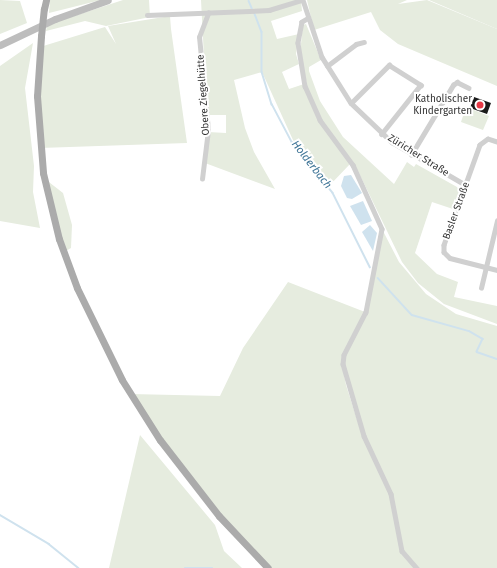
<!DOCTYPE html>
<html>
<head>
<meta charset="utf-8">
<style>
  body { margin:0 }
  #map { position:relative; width:497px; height:568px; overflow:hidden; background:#fff; font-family:"Fira Sans",sans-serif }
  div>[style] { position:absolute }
  .green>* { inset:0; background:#e6ecdf }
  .water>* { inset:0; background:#cfe2ee }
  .stream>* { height:1.5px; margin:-0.75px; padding:0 0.75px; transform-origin:0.75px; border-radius:0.75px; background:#cfe2ee }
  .building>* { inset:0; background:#1a1a1a }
  .minor>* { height:4.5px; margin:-2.25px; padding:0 2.25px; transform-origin:2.25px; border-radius:2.25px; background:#d0d0d0 }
  .secondary>* { height:7px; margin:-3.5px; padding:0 3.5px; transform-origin:3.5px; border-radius:3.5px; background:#bdbdbd }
  .primary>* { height:7px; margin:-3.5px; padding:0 3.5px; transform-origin:3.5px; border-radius:3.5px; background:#ababab }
  .primary-bridge>* { height:7px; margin:-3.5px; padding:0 3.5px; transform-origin:3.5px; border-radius:3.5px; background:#ababab }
  .dots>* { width:11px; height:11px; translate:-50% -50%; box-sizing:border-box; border:2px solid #fff; border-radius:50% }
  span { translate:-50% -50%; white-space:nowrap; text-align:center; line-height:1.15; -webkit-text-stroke:4px #fff; paint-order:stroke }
  .street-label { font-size:10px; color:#333 }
  .poi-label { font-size:10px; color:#333 }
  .right { translate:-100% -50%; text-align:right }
  .water-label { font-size:11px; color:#3f7597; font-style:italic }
</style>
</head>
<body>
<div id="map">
  <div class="green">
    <i style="clip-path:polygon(0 0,20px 1px,27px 23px,0 34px)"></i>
    <i style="clip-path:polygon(50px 0,101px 0,49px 13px)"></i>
    <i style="clip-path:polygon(123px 0,149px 0,150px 17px,106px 26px,85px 21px,46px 31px,47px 25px)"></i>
    <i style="clip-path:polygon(201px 0,301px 0,302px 11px,271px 21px,277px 39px,299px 34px,296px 54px,299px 64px,282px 72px,289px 89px,304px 84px,319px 121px,350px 164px,330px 185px,293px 140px,262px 72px,234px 80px,245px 128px,254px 152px,275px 189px,205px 163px,208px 132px,226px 133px,226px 115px,207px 115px)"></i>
    <i style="clip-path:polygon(307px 0,407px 0,398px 4px,427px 0,497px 29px,497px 86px,398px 44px,380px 30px,371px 12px,314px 30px)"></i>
    <i style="clip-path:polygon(429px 0,497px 0,497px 29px)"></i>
    <i style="clip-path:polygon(170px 16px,171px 29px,117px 43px,171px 29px,187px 143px,40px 148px,40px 47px,105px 27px,116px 44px,108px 26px)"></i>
    <i style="clip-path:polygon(306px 24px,321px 60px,309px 67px,309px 71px,320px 101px,343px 137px,394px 184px,407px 162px,414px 167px,416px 164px,457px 187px,460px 192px,453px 209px,432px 202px,415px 253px,437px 274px,458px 282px,454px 297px,497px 306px,497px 324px,444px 304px,418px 283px,402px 262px,358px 171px,320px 118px,308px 89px,300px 53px,303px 25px)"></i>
    <i style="clip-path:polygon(33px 43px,25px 88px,34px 166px,33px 192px,40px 228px,0 221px,0 66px)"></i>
    <i style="clip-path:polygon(466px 107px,489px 116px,483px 130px,461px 122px)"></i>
    <i style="clip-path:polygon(45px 179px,63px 193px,72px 225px,71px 248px,64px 252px)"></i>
    <i style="clip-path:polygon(383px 231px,399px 262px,426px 294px,456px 314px,497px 326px,497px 568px,419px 568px,403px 551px,392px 494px,365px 435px,348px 384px,344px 356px,367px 313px)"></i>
    <i style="clip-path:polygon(288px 282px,365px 312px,342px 364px,346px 385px,360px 429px,390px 495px,402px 551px,415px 568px,270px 568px,216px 513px,130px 394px,220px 396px,243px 348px)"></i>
    <i style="clip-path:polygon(140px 435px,215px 525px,224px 551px,242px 568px,109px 568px)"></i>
  </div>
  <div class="water">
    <i style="clip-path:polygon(351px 175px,362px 193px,352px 199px,347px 198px,341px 186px,344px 176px)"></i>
    <i style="clip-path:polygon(363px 201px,372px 221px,361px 225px,350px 206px)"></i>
    <i style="clip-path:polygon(370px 225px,377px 233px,373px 251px,362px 232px)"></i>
  </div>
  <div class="stream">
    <i style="left:249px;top:1px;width:8px;rotate:67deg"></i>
    <i style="left:255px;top:14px;width:19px;rotate:69deg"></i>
    <i style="left:262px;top:32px;width:40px;rotate:90deg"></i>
    <i style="left:262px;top:72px;width:34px;rotate:73deg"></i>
    <i style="left:272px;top:104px;width:43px;rotate:62.2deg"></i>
    <i style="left:292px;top:142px;width:65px;rotate:51.2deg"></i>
    <i style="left:333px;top:193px;width:83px;rotate:63.4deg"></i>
    <i style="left:378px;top:278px;width:50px;rotate:47.4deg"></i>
    <i style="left:412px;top:315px;width:59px;rotate:15.7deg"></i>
    <i style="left:469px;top:331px;width:16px;rotate:30deg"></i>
    <i style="left:483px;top:339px;width:14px;rotate:115deg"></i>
    <i style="left:477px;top:352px;width:21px;rotate:19deg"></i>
    <i style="left:0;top:515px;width:57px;rotate:30.6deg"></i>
    <i style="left:49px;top:544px;width:38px;rotate:39deg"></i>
    <i style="left:185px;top:568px;width:27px"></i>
  </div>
  <div class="building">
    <i style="clip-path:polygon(474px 97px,491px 103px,487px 114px,470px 108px)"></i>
  </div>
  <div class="minor">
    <i style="left:303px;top:0;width:60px;rotate:71.6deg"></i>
    <i style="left:322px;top:57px;width:54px;rotate:57.8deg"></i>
    <i style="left:351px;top:103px;width:57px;rotate:43.6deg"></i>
    <i style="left:392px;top:142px;width:86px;rotate:30.2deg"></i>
    <i style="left:147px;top:15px;width:122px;rotate:-2.3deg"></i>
    <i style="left:269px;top:10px;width:34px;rotate:-17deg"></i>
    <i style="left:307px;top:19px;width:6px;rotate:149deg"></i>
    <i style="left:302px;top:22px;width:21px;rotate:101deg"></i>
    <i style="left:298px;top:43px;width:44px;rotate:80.8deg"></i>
    <i style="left:305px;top:86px;width:37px;rotate:66deg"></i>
    <i style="left:320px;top:120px;width:56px;rotate:53.7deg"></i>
    <i style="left:353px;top:165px;width:70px;rotate:65.6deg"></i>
    <i style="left:382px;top:229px;width:85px;rotate:100.9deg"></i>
    <i style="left:366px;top:312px;width:48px;rotate:117.1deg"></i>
    <i style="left:344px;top:355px;width:9px;rotate:96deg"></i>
    <i style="left:343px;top:364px;width:75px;rotate:73.7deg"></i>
    <i style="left:364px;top:436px;width:64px;rotate:65deg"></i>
    <i style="left:391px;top:494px;width:58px;rotate:79.1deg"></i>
    <i style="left:402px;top:551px;width:23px;rotate:49deg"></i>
    <i style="left:327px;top:66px;width:36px;rotate:-37deg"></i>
    <i style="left:356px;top:44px;width:8px;rotate:-14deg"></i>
    <i style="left:351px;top:103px;width:54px;rotate:-45deg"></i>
    <i style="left:389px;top:65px;width:38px;rotate:32deg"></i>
    <i style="left:421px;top:85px;width:63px;rotate:128.5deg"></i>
    <i style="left:497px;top:142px;width:9px;rotate:-162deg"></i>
    <i style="left:488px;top:139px;width:10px;rotate:143deg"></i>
    <i style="left:480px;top:145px;width:106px;rotate:109.8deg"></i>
    <i style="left:444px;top:245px;width:7px;rotate:90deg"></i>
    <i style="left:444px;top:252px;width:8px;rotate:45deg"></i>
    <i style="left:450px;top:258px;width:49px;rotate:14.3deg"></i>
    <i style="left:411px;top:155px;width:82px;rotate:-59deg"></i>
    <i style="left:453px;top:85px;width:5px;rotate:-37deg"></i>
    <i style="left:457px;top:82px;width:13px;rotate:27deg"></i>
    <i style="left:202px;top:179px;width:49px;rotate:-83deg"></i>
    <i style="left:208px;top:130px;width:93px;rotate:-95.5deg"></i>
    <i style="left:199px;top:37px;width:26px;rotate:-69deg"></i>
    <i style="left:481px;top:288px;width:69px;rotate:-76.6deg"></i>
  </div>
  <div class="secondary">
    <i style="left:0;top:45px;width:61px;rotate:-25.3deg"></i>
    <i style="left:55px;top:19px;width:56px;rotate:-19.7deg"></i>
  </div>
  <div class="primary">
    <i style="left:44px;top:9px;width:9px;rotate:-77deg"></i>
    <i style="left:41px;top:36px;width:60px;rotate:93.8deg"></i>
    <i style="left:37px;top:96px;width:77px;rotate:85.5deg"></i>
    <i style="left:43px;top:173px;width:68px;rotate:76.4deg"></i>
    <i style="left:59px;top:239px;width:52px;rotate:69.8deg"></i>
    <i style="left:77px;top:288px;width:102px;rotate:63.9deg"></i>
    <i style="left:122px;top:380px;width:71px;rotate:57.7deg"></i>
    <i style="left:160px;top:440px;width:96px;rotate:52.2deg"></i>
    <i style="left:219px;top:516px;width:71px;rotate:46.7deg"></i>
  </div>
  <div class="primary-bridge">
    <i style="left:41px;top:36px;width:27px;rotate:-84deg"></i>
  </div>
  <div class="dots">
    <i style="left:480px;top:105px;background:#e63946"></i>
  </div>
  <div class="street-label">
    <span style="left:204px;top:95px;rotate:-94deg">Obere Ziegelhütte</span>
    <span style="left:418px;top:156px;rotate:32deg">Züricher Straße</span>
    <span style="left:457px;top:211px;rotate:-70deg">Basler Straße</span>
  </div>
  <div class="poi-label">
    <span class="right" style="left:472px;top:105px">Katholischer<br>Kindergarten</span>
  </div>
  <div class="water-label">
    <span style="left:311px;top:165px;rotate:52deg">Holderbach</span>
  </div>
</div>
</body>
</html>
